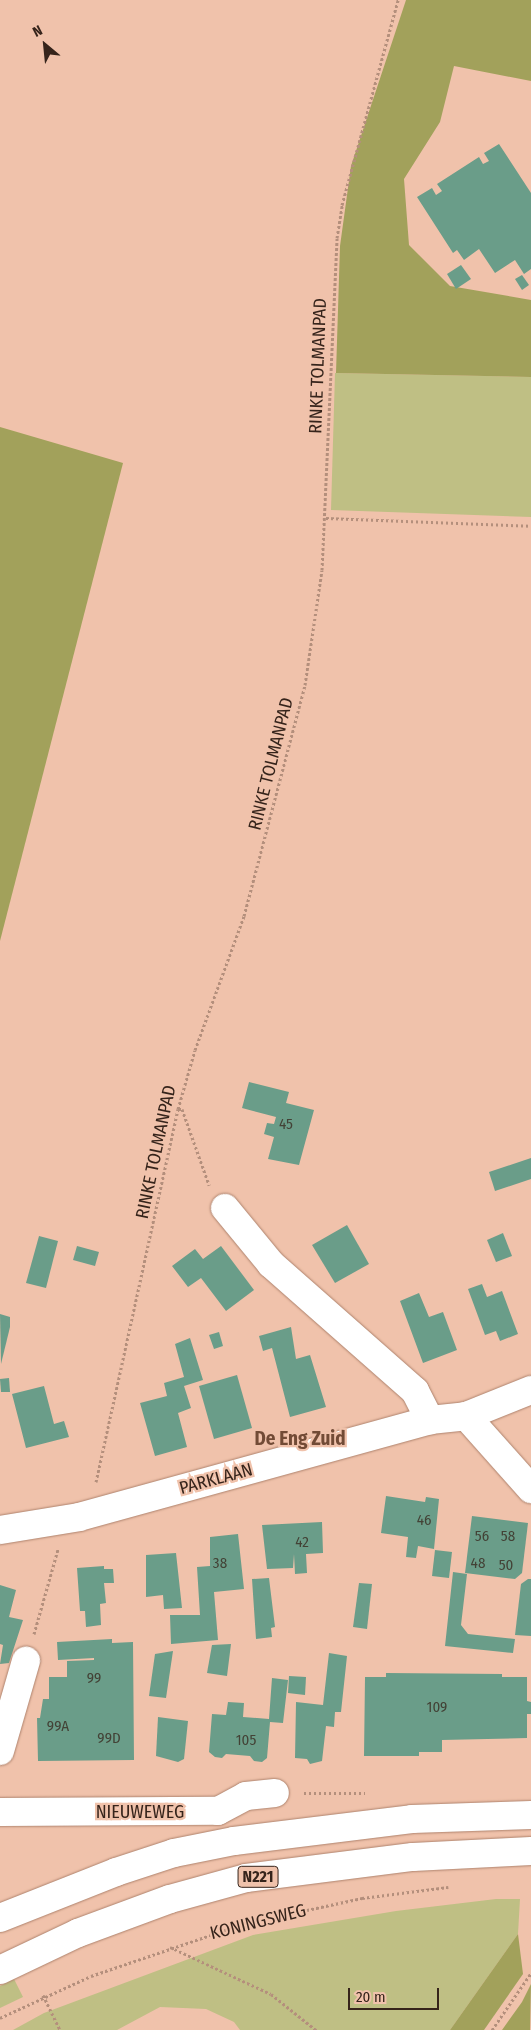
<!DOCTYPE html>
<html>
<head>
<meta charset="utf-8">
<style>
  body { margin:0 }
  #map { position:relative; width:531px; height:2030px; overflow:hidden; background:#f0c2ab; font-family:"Fira Sans Condensed",sans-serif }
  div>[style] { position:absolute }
  .green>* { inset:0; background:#bfbf84 }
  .forest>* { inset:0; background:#a2a15b }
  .building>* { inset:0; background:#6a9d89 }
  .path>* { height:3px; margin-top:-1.5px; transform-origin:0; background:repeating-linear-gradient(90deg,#b48f7c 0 2.5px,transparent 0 5px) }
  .roads { filter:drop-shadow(0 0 1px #ae836d) drop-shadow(0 0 1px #ae836d) }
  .minor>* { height:28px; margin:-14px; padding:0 14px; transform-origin:14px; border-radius:14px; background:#fff }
  .primary>* { height:28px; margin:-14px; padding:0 14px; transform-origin:14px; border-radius:14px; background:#fff }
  span { translate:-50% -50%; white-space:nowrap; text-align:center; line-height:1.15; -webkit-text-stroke:4.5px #f0c2ab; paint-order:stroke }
  .number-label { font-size:15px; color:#434236 }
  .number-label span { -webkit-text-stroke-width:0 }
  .shield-label span { padding:1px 4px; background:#f0c2ab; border:1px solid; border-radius:4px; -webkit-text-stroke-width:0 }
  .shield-label { font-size:16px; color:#36241b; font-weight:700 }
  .street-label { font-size:18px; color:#36241b }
  .neighbourhood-label { font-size:19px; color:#724b36; font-weight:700 }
  .north { position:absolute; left:20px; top:20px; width:50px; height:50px; -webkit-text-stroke:4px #f0c2ab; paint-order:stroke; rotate:332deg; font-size:14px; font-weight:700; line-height:20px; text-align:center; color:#36241b }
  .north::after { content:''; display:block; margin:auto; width:18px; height:22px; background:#36241b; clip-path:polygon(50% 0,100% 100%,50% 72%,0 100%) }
  .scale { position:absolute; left:348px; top:1988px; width:91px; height:22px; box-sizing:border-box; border:2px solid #36241b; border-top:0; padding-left:6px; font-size:15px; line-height:18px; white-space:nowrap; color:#36241b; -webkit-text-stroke:4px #f0c2ab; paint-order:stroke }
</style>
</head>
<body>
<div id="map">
  <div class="green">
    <i style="clip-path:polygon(335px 373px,531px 377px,531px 517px,331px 510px)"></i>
    <i style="clip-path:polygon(496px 1899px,520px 1899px,518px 1934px,450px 2030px,240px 2030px,234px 2022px,206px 2009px,160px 2007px,117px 2030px,13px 2030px,44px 2013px,253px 1935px,396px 1911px)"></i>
    <i style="clip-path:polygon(14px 1979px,23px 1997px,0 2008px,0 1986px)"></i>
  </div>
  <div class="forest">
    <i style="clip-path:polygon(406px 0,531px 0,531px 81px,454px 66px,440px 122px,404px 179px,409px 245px,450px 286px,531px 300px,531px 377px,336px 373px,340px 246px,351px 166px)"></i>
    <i style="clip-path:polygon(0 427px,123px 463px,0 941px)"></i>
    <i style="clip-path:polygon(518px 1934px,523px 1974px,484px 2030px,450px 2030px)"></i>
    <i style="clip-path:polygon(531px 1984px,530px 2030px,502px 2030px,522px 2002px)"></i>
  </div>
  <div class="building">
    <i style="clip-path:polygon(499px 144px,531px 193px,531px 269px,524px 274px,515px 260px,495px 273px,479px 249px,464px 260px,457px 250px,453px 253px,417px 197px,432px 188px,436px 195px,442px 191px,437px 184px,479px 157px,483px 164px,489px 161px,484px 153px)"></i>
    <i style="clip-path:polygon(461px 265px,471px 279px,456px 289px,447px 274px)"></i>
    <i style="clip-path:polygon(522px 275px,529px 285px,522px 290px,515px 279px)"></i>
    <i style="clip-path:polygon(249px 1082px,289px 1092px,286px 1103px,314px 1110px,299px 1165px,268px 1159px,274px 1137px,264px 1134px,267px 1123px,274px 1124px,276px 1117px,242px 1108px)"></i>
    <i style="clip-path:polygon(531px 1158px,531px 1179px,495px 1191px,489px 1172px)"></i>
    <i style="clip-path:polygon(347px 1225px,369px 1264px,335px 1283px,312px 1245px)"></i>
    <i style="clip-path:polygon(503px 1233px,512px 1256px,496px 1262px,487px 1240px)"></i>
    <i style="clip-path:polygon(39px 1236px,58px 1241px,46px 1288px,26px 1283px)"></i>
    <i style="clip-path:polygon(77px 1246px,99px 1252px,95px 1266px,73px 1260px)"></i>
    <i style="clip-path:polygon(221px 1246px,254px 1290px,226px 1311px,201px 1278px,188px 1287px,172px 1266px,195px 1249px,203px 1259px)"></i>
    <i style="clip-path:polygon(482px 1284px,487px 1297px,502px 1291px,518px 1334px,500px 1341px,496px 1331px,485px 1335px,468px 1289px)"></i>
    <i style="clip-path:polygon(419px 1293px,429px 1317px,443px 1312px,457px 1350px,423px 1363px,400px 1301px)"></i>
    <i style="clip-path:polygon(0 1314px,10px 1317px,10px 1327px,1px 1364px)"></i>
    <i style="clip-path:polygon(291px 1327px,296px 1359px,310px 1355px,326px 1407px,290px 1417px,272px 1348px,263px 1351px,259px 1336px)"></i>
    <i style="clip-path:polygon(219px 1332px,223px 1346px,214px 1349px,209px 1335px)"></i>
    <i style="clip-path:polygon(190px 1338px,203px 1380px,184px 1386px,191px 1408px,178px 1413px,187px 1447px,155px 1456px,140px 1403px,167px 1396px,164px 1383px,184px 1377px,175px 1344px)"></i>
    <i style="clip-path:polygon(237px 1375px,252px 1428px,214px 1439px,199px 1386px)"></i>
    <i style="clip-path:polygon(9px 1378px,10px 1392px,1px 1392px,0 1379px)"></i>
    <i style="clip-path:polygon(44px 1386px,54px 1424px,64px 1421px,69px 1437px,26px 1448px,12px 1394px)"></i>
    <i style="clip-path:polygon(386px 1496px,425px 1502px,426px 1497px,439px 1499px,434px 1549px,418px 1546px,416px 1558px,406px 1557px,408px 1537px,381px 1533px)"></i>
    <i style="clip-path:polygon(472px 1516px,528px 1523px,522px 1573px,515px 1579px,465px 1573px)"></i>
    <i style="clip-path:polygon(322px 1522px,323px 1553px,306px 1554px,307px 1573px,295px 1574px,294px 1554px,293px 1568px,267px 1569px,262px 1525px)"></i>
    <i style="clip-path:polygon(238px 1534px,244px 1589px,214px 1592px,218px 1640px,171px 1644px,170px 1615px,200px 1615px,197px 1567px,210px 1566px,210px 1537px)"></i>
    <i style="clip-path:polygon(435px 1550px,452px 1552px,449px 1578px,432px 1576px)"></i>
    <i style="clip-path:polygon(176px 1553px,182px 1608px,164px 1609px,163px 1595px,146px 1597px,146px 1555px)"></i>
    <i style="clip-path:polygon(104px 1566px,104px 1569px,113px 1569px,114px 1583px,104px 1583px,106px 1603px,100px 1604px,101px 1625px,86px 1627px,85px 1611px,80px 1611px,77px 1568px)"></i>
    <i style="clip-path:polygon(453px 1572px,467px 1574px,461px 1625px,468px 1634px,515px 1639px,513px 1653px,445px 1646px)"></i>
    <i style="clip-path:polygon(269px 1578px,275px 1627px,271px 1628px,272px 1637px,256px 1639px,252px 1579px)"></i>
    <i style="clip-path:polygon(528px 1579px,531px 1579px,531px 1636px,515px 1635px,521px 1584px)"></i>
    <i style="clip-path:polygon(359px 1583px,372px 1584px,367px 1629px,353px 1627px)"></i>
    <i style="clip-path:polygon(0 1585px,16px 1590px,9px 1617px,23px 1620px,9px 1663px,0 1664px,3px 1645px,0 1644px)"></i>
    <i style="clip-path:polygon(112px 1639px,112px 1643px,133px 1642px,134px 1760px,38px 1761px,37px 1718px,40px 1718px,43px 1699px,49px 1699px,49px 1677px,67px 1677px,67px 1661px,94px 1660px,94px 1658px,58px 1660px,57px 1642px)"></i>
    <i style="clip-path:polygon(231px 1644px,227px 1676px,207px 1673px,212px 1645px)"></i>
    <i style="clip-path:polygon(173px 1651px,166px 1698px,149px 1696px,155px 1654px)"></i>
    <i style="clip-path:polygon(329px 1653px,347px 1656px,341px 1712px,335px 1712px,334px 1727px,326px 1726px,322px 1761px,310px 1764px,307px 1759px,295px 1758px,296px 1702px,323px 1705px)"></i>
    <i style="clip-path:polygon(386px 1673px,502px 1674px,502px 1677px,527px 1677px,527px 1701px,531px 1702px,531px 1714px,527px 1714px,527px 1738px,442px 1740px,442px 1752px,419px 1752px,419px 1756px,364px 1756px,365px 1677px,386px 1677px)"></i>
    <i style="clip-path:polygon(289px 1676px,306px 1677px,305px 1695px,288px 1693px)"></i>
    <i style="clip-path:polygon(272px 1678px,288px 1680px,283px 1723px,270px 1722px,267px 1758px,262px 1762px,254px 1761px,250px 1756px,226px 1754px,222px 1758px,215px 1757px,209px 1752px,212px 1714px,226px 1715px,228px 1702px,244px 1703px,243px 1717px,269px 1719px)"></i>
    <i style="clip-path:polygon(158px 1717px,188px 1721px,184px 1759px,178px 1762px,156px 1756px)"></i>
  </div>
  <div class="path">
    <i style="left:326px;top:518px;width:205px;rotate:2.2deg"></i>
    <i style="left:178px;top:1109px;width:4px"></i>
    <i style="left:182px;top:1109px;width:81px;rotate:70.4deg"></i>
    <i style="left:96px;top:1482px;width:382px;rotate:-77.6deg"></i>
    <i style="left:178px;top:1109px;width:61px;rotate:-73.9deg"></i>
    <i style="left:195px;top:1050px;width:143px;rotate:-69.9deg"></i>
    <i style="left:244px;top:916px;width:239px;rotate:-75.2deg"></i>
    <i style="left:305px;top:685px;width:116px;rotate:-81.6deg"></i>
    <i style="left:322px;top:570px;width:332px;rotate:-87.4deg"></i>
    <i style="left:337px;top:238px;width:33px;rotate:-81deg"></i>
    <i style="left:342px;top:205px;width:213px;rotate:-74.7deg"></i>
    <i style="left:34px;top:1634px;width:88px;rotate:-74.2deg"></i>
    <i style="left:304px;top:1793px;width:61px"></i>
    <i style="left:170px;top:1947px;width:111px;rotate:25deg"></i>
    <i style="left:271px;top:1994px;width:58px;rotate:38.7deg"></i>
    <i style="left:43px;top:1995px;width:39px;rotate:64deg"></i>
    <i style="left:0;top:2018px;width:100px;rotate:-24.8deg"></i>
    <i style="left:91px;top:1976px;width:161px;rotate:-18.9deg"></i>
    <i style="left:243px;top:1924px;width:122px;rotate:-12.3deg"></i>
    <i style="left:362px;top:1898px;width:87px;rotate:-7.3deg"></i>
    <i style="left:492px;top:2030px;width:69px;rotate:-55.6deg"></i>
  </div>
  <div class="roads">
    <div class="minor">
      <i style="left:225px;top:1208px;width:72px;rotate:50.6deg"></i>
      <i style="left:271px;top:1264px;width:192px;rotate:41.4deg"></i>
      <i style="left:415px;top:1391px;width:33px;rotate:63deg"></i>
      <i style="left:466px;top:1416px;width:98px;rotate:48.3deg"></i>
      <i style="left:0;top:1530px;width:80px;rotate:-9.3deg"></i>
      <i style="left:79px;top:1517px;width:364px;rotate:-15.4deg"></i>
      <i style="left:430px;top:1420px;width:36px;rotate:-6deg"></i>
      <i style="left:466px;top:1416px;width:70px;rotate:-21.8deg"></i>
      <i style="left:0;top:1751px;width:94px;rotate:-73.9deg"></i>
      <i style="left:0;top:1812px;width:218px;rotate:-0.3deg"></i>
      <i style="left:218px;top:1811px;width:32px;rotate:-28deg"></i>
      <i style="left:246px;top:1796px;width:29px;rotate:-6deg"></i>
    </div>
    <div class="primary">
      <i style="left:0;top:1918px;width:125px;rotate:-21.6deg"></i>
      <i style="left:116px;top:1872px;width:61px;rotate:-18.1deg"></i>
      <i style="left:174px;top:1853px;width:61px;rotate:-11.3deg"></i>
      <i style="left:234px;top:1841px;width:179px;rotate:-7deg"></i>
      <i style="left:412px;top:1819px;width:119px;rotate:-1.9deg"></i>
      <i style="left:0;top:1970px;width:86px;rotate:-25.4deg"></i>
      <i style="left:78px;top:1933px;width:98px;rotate:-20.3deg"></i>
      <i style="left:170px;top:1899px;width:79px;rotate:-15.4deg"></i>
      <i style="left:246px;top:1878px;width:168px;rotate:-7.2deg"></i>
      <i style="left:413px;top:1857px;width:118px;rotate:-2.9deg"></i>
    </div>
  </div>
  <div class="number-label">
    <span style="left:286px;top:1125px">45</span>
    <span style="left:424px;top:1521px">46</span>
    <span style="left:482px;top:1537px">56</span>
    <span style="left:508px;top:1537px">58</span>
    <span style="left:302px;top:1543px">42</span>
    <span style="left:220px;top:1564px">38</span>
    <span style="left:478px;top:1564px">48</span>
    <span style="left:506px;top:1566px">50</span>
    <span style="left:94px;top:1679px">99</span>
    <span style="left:437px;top:1708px">109</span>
    <span style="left:58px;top:1727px">99A</span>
    <span style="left:109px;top:1739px">99D</span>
    <span style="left:246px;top:1741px">105</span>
  </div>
  <div class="shield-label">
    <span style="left:258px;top:1877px">N221</span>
  </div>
  <div class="street-label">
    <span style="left:318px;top:366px;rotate:-88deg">RINKE TOLMANPAD</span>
    <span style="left:271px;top:764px;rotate:-76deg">RINKE TOLMANPAD</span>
    <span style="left:156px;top:1152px;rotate:-78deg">RINKE TOLMANPAD</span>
    <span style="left:216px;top:1479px;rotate:-15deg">PARKLAAN</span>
    <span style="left:140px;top:1812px">NIEUWEWEG</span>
    <span style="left:258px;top:1922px;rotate:-14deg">KONINGSWEG</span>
  </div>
  <div class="neighbourhood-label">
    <span style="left:300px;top:1439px">De Eng Zuid</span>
  </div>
  <div class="north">N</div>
  <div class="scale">20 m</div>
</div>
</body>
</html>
